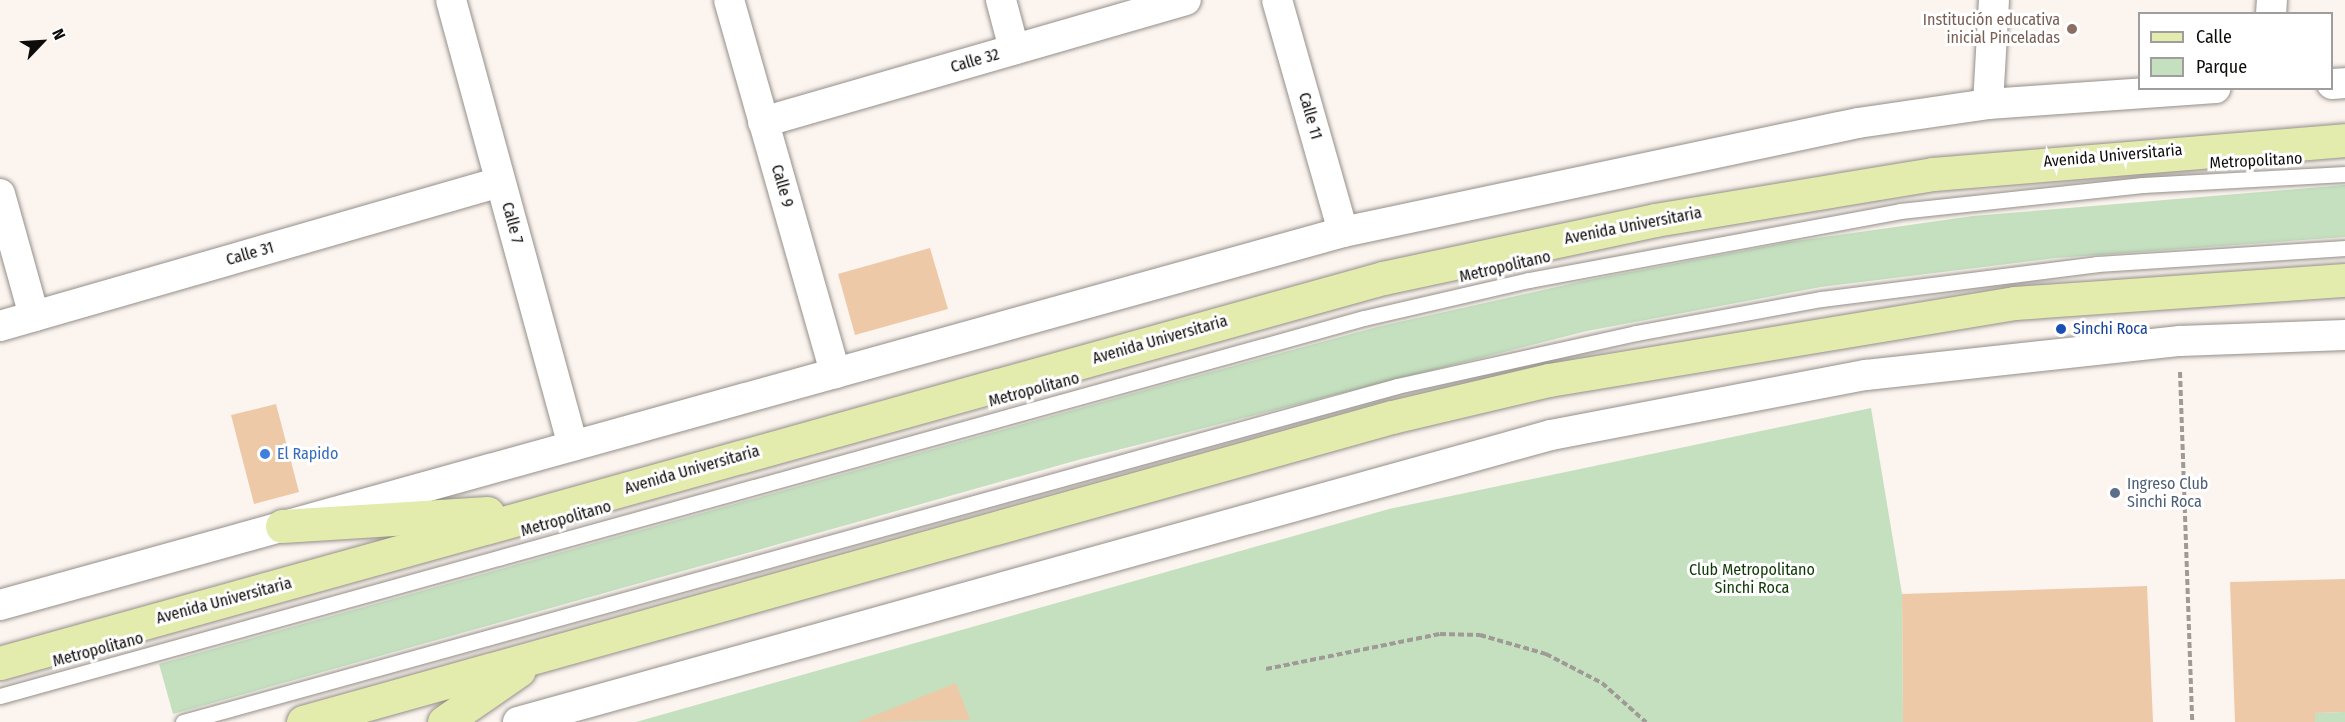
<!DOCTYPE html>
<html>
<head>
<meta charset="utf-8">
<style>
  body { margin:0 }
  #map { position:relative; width:2345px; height:722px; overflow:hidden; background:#fbf4ef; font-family:"Fira Sans Condensed",sans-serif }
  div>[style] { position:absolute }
  .green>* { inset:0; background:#c4e0bf }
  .building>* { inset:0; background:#eec9a7 }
  .path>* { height:4px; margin-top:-2px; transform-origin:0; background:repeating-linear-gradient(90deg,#9f9a96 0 6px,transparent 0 9px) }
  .roads { filter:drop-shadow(0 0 2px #958f8a) drop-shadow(0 0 2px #958f8a) }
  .service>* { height:15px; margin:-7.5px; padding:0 7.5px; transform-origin:7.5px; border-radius:7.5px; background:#fff }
  .minor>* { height:30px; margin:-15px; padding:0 15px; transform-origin:15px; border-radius:15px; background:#fff }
  .primary>* { height:33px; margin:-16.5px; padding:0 16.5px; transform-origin:16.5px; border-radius:16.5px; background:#e3ecad }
  .dots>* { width:16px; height:16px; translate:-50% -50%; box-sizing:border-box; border:3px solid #fff; border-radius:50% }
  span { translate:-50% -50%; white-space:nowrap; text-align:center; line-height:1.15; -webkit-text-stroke:6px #fff; paint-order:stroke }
  .education-label { font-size:16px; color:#785e54 }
  .right { translate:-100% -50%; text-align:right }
  .street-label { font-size:16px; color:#0e0c0a }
  .transit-label { font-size:16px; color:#164399 }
  .left { translate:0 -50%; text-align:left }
  .shop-label { font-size:16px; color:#366cbe }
  .service-label { font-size:16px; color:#4e5e75 }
  .park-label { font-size:16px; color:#0e3904 }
  .legend { position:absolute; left:2138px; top:12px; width:195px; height:78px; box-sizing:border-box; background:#fff; border:2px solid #9f9e9d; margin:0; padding:8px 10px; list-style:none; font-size:18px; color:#0e0c0a }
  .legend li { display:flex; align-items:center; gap:12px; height:30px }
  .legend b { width:30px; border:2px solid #9f9e9d }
  .north { position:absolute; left:12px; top:12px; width:60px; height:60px; -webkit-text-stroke:4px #fff; paint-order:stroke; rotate:65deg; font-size:16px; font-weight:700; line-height:24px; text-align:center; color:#0e0c0a }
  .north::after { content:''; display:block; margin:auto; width:21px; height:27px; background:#0e0c0a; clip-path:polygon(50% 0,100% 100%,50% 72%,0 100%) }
</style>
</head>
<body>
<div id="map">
  <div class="green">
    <i style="clip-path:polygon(2345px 185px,2345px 237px,2056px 258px,1821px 287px,1587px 331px,1078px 460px,173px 714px,159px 664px,1167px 384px,1377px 327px,1583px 281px,1789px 242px,1973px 216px)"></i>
    <i style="clip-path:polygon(1871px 408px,1902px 594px,1903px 722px,636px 722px,1389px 509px)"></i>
    <i style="clip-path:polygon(2345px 712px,2345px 722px,2315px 722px,2315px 713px)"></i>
  </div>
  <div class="building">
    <i style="clip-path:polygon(930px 248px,948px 309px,855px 335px,838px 274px)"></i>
    <i style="clip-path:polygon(276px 404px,299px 492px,254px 504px,231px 415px)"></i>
    <i style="clip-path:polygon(2345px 579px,2345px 712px,2315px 713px,2315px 722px,2235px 722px,2230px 582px)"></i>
    <i style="clip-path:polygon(2147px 586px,2153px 722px,1903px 722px,1902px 594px)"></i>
    <i style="clip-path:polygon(956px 683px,970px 720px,858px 722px)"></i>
  </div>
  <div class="path">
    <i style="left:2180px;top:372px;width:350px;rotate:88deg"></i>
    <i style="left:1266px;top:669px;width:177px;rotate:-11.4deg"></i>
    <i style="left:1440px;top:634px;width:40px;rotate:1.4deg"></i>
    <i style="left:1480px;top:635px;width:69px;rotate:16.1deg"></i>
    <i style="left:1546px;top:654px;width:63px;rotate:27.4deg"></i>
    <i style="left:1602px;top:683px;width:59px;rotate:41.6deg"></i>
  </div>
  <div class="roads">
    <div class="service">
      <i style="left:0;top:696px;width:1415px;rotate:-15.49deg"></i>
      <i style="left:1364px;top:318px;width:169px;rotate:-13deg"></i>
      <i style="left:1529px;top:280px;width:377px;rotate:-10.5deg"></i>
      <i style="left:1900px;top:211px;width:244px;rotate:-6.1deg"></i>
      <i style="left:2143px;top:185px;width:202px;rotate:-3.1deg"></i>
      <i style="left:183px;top:722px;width:1260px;rotate:-15.47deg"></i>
      <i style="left:1397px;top:386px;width:245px;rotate:-12.5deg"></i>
      <i style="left:1636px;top:333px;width:188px;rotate:-10.4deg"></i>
      <i style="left:1821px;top:299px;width:278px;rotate:-7.2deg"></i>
      <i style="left:2097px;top:264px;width:249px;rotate:-3.7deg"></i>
    </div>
    <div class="minor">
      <i style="left:451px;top:0;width:462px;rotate:74.7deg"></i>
      <i style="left:729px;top:0;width:388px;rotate:74.1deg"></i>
      <i style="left:1001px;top:0;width:51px;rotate:75.1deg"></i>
      <i style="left:1277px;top:0;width:241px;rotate:74.1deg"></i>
      <i style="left:2271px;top:14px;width:14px;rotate:-86deg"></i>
      <i style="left:2332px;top:84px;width:13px;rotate:-4deg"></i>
      <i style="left:1988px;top:104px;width:104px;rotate:-86.7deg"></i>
      <i style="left:763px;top:122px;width:440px;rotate:-16.1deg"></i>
      <i style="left:0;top:194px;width:127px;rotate:74.4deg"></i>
      <i style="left:0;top:326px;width:520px;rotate:-16.07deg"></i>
      <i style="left:0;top:605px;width:1394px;rotate:-15.52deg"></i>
      <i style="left:1343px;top:232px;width:526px;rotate:-11.95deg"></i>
      <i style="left:1858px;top:123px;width:131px;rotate:-8.3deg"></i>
      <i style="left:1988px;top:104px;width:228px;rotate:-4deg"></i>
      <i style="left:518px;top:722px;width:1072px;rotate:-15.53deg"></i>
      <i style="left:1551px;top:435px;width:321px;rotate:-10.8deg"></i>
      <i style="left:1866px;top:375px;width:316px;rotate:-6.2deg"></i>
      <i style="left:2180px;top:341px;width:165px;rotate:-2.1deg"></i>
    </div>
    <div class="primary">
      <i style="left:282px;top:526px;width:206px;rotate:-3.6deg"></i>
      <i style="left:0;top:663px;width:1436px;rotate:-15.56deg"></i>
      <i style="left:1383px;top:278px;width:278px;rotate:-12deg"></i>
      <i style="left:1655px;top:220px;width:282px;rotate:-9.4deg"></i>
      <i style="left:1933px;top:174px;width:413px;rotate:-4.7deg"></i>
      <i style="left:303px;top:722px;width:1131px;rotate:-15.65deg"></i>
      <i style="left:1392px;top:417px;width:161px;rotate:-13.3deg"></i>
      <i style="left:1549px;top:380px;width:472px;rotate:-9.4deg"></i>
      <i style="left:2015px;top:303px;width:331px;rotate:-4deg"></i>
      <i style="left:444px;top:722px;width:91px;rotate:-34.7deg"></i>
    </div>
  </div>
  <div class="dots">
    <i style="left:2072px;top:29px;background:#8d6e63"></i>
    <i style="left:2061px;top:329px;background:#1a4fb4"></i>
    <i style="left:265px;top:454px;background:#3f7fe0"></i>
    <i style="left:2115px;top:493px;background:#5c6f8a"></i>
  </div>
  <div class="education-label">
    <span class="right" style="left:2060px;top:29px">Institución educativa<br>inicial Pinceladas</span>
  </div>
  <div class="street-label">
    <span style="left:975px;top:61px;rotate:-16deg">Calle 32</span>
    <span style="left:1310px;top:116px;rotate:74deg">Calle 11</span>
    <span style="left:2113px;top:156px;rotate:-5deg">Avenida Universitaria</span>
    <span style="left:2256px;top:161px;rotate:-3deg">Metropolitano</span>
    <span style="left:782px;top:186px;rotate:74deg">Calle 9</span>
    <span style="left:512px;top:223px;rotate:75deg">Calle 7</span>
    <span style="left:1633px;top:226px;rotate:-11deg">Avenida Universitaria</span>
    <span style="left:250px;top:254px;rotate:-16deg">Calle 31</span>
    <span style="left:1505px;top:267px;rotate:-13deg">Metropolitano</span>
    <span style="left:1160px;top:340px;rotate:-16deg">Avenida Universitaria</span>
    <span style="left:1034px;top:390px;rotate:-15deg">Metropolitano</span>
    <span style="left:692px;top:470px;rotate:-16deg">Avenida Universitaria</span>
    <span style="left:566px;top:519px;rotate:-16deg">Metropolitano</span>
    <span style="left:224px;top:601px;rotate:-15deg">Avenida Universitaria</span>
    <span style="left:98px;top:650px;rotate:-15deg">Metropolitano</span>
  </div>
  <div class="transit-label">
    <span class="left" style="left:2073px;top:329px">Sinchi Roca</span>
  </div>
  <div class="shop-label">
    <span class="left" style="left:277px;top:454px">El Rapido</span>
  </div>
  <div class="service-label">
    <span class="left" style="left:2127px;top:493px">Ingreso Club<br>Sinchi Roca</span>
  </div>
  <div class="park-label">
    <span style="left:1752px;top:579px">Club Metropolitano<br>Sinchi Roca</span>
  </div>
  <ul class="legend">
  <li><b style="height:8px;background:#e3ecad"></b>Calle</li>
  <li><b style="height:16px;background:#c4e0bf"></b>Parque</li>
  </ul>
  <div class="north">N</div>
</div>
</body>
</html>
